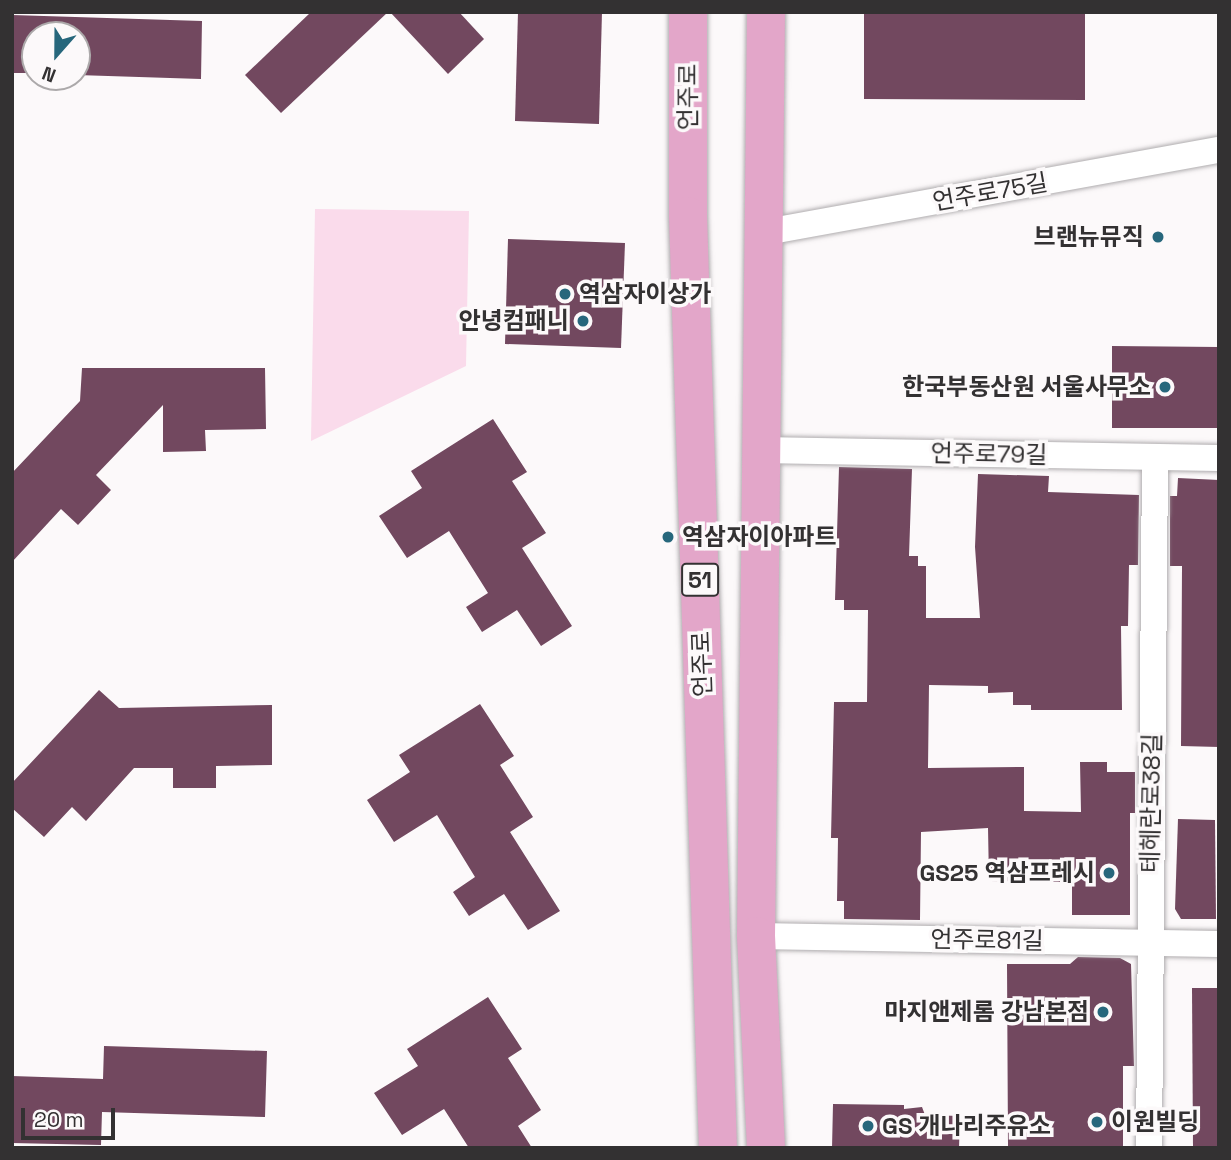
<!DOCTYPE html>
<html>
<head>
<meta charset="utf-8">
<style>
  body { margin:0 }
  #map { position:relative; width:1231px; height:1160px; overflow:hidden; background:#fcf9fa; font-family:"Space Grotesk","Noto Sans KR",sans-serif }
  div>[style] { position:absolute }
  .green>* { inset:0; background:#fadbeb }
  .building>* { inset:0; background:#72485f }
  .roads { filter:drop-shadow(0 0 2px #b0adaf) drop-shadow(0 0 2px #b0adaf) }
  .minor>* { height:26px; margin:-13px; padding:0 13px; transform-origin:13px; border-radius:13px; background:#fff }
  .primary>* { height:38px; margin:-19px; padding:0 19px; transform-origin:19px; border-radius:19px; background:#e3a6c9 }
  .dots>* { width:19px; height:19px; translate:-50% -50%; box-sizing:border-box; border:4px solid #fcf9fa; border-radius:50% }
  span { translate:-50% -50%; white-space:nowrap; text-align:center; line-height:1.15; -webkit-text-stroke:7px #fcf9fa; paint-order:stroke }
  .shield-label span { padding:2px 5px; background:#fcf9fa; border:2px solid; border-radius:5px; -webkit-text-stroke-width:0 }
  .shield-label { font-size:23px; color:#333132; font-weight:700 }
  .street-label { font-size:24px; color:#333132 }
  .poi-label { font-size:24px; color:#333132; font-weight:700 }
  .right { translate:-100% -50%; text-align:right }
  .left { translate:0 -50%; text-align:left }
  .frame { position:absolute; inset:0; border:14px solid #333132; pointer-events:none }
  .north { position:absolute; left:21px; top:21px; width:70px; height:70px; box-sizing:border-box; background:#fcf9fa; border:2px solid #aca9aa; border-radius:50%; rotate:201deg; font-size:19px; font-weight:700; line-height:28px; text-align:center; color:#333132 }
  .north::after { content:''; display:block; margin:auto; width:24px; height:32px; background:#27677c; clip-path:polygon(50% 0,100% 100%,50% 72%,0 100%) }
  .scale { position:absolute; left:21px; top:1108px; width:94px; height:32px; box-sizing:border-box; border:4px solid #333132; border-top:0; padding-left:9px; font-size:21px; line-height:24px; white-space:nowrap; color:#333132; -webkit-text-stroke:5px #fcf9fa; paint-order:stroke }
</style>
</head>
<body>
<div id="map">
  <div class="green">
    <i style="clip-path:polygon(315px 209px,469px 211px,466px 366px,311px 441px)"></i>
  </div>
  <div class="building">
    <i style="clip-path:polygon(311px 12px,388px 12px,281px 113px,245px 75px)"></i>
    <i style="clip-path:polygon(390px 12px,459px 12px,484px 39px,448px 74px)"></i>
    <i style="clip-path:polygon(518px 12px,602px 12px,599px 124px,515px 121px)"></i>
    <i style="clip-path:polygon(864px 12px,1085px 12px,1085px 100px,864px 99px)"></i>
    <i style="clip-path:polygon(12px 15px,202px 21px,201px 79px,77px 75px,77px 35px,35px 35px,35px 73px,12px 73px)"></i>
    <i style="clip-path:polygon(508px 239px,625px 243px,621px 348px,505px 344px)"></i>
    <i style="clip-path:polygon(1112px 346px,1219px 347px,1219px 428px,1112px 428px)"></i>
    <i style="clip-path:polygon(82px 368px,265px 368px,266px 429px,205px 430px,206px 451px,163px 452px,163px 405px,96px 475px,111px 490px,78px 525px,61px 509px,12px 562px,12px 473px,80px 401px)"></i>
    <i style="clip-path:polygon(493px 419px,527px 472px,512px 481px,546px 533px,522px 548px,572px 626px,541px 646px,517px 610px,482px 632px,466px 607px,488px 593px,449px 531px,407px 558px,379px 516px,422px 488px,411px 471px)"></i>
    <i style="clip-path:polygon(839px 467px,912px 469px,909px 556px,918px 556px,918px 566px,926px 566px,926px 618px,980px 618px,975px 547px,978px 474px,1049px 476px,1048px 492px,1139px 495px,1138px 565px,1129px 565px,1128px 626px,1121px 626px,1122px 710px,1031px 710px,1031px 705px,1013px 705px,1013px 692px,988px 693px,988px 686px,929px 685px,928px 768px,1024px 767px,1024px 811px,1081px 812px,1080px 762px,1107px 762px,1107px 772px,1135px 772px,1135px 813px,1130px 813px,1130px 915px,1072px 915px,1072px 882px,989px 881px,988px 828px,921px 832px,920px 920px,844px 919px,844px 901px,837px 901px,838px 838px,831px 838px,834px 702px,867px 702px,868px 610px,844px 610px,844px 600px,835px 600px)"></i>
    <i style="clip-path:polygon(1178px 478px,1219px 480px,1219px 747px,1181px 746px,1182px 566px,1170px 566px,1170px 496px,1177px 496px)"></i>
    <i style="clip-path:polygon(99px 690px,119px 708px,272px 705px,272px 765px,216px 766px,216px 788px,173px 788px,173px 768px,134px 768px,86px 821px,72px 807px,44px 837px,12px 808px,12px 783px)"></i>
    <i style="clip-path:polygon(480px 704px,514px 756px,500px 765px,533px 817px,510px 832px,560px 911px,528px 930px,504px 894px,469px 916px,453px 892px,475px 877px,437px 815px,394px 842px,367px 800px,410px 772px,399px 755px)"></i>
    <i style="clip-path:polygon(1178px 819px,1215px 820px,1216px 919px,1181px 919px,1175px 909px)"></i>
    <i style="clip-path:polygon(1078px 957px,1120px 958px,1131px 964px,1134px 1066px,1123px 1066px,1123px 1148px,1008px 1148px,1007px 964px,1070px 964px)"></i>
    <i style="clip-path:polygon(1192px 988px,1219px 988px,1219px 1148px,1193px 1148px)"></i>
    <i style="clip-path:polygon(488px 997px,522px 1049px,508px 1058px,541px 1110px,518px 1126px,532px 1148px,469px 1148px,444px 1109px,402px 1135px,374px 1093px,418px 1066px,407px 1049px)"></i>
    <i style="clip-path:polygon(104px 1046px,267px 1051px,265px 1117px,102px 1112px,101px 1145px,12px 1143px,12px 1076px,103px 1079px)"></i>
    <i style="clip-path:polygon(833px 1104px,904px 1105px,904px 1109px,922px 1107px,925px 1115px,960px 1116px,959px 1148px,832px 1148px)"></i>
  </div>
  <div class="roads">
    <div class="minor">
      <i style="left:761px;top:233px;width:465px;rotate:-10.3deg"></i>
      <i style="left:759px;top:450px;width:460px;rotate:1deg"></i>
      <i style="left:756px;top:936px;width:463px;rotate:1deg"></i>
      <i style="left:1149px;top:1148px;width:690px;rotate:-89.5deg"></i>
    </div>
    <div class="primary">
      <i style="left:688px;top:12px;width:204px;rotate:90deg"></i>
      <i style="left:688px;top:216px;width:932px;rotate:88.16deg"></i>
      <i style="left:766px;top:12px;width:924px;rotate:90.62deg"></i>
      <i style="left:756px;top:936px;width:212px;rotate:87.3deg"></i>
    </div>
  </div>
  <div class="dots">
    <i style="left:1158px;top:237px;background:#27677c"></i>
    <i style="left:565px;top:294px;background:#27677c"></i>
    <i style="left:583px;top:321px;background:#27677c"></i>
    <i style="left:1165px;top:387px;background:#27677c"></i>
    <i style="left:668px;top:537px;background:#27677c"></i>
    <i style="left:1109px;top:873px;background:#27677c"></i>
    <i style="left:1103px;top:1012px;background:#27677c"></i>
    <i style="left:1097px;top:1122px;background:#27677c"></i>
    <i style="left:868px;top:1126px;background:#27677c"></i>
  </div>
  <div class="shield-label">
    <span style="left:700px;top:580px">51</span>
  </div>
  <div class="street-label">
    <span style="left:688px;top:97px;rotate:-90deg">언주로</span>
    <span style="left:990px;top:192px;rotate:-10deg">언주로75길</span>
    <span style="left:989px;top:454px;rotate:1deg">언주로79길</span>
    <span style="left:702px;top:664px;rotate:-92deg">언주로</span>
    <span style="left:1151px;top:803px;rotate:-89deg">테헤란로38길</span>
    <span style="left:987px;top:940px;rotate:1deg">언주로81길</span>
  </div>
  <div class="poi-label">
    <span class="right" style="left:1144px;top:237px">브랜뉴뮤직</span>
    <span class="left" style="left:579px;top:294px">역삼자이상가</span>
    <span class="right" style="left:569px;top:321px">안녕컴패니</span>
    <span class="right" style="left:1151px;top:387px">한국부동산원 서울사무소</span>
    <span class="left" style="left:682px;top:537px">역삼자이아파트</span>
    <span class="right" style="left:1095px;top:873px">GS25 역삼프레시</span>
    <span class="right" style="left:1089px;top:1012px">마지앤제롬 강남본점</span>
    <span class="left" style="left:1111px;top:1122px">이원빌딩</span>
    <span class="left" style="left:882px;top:1126px">GS 개나리주유소</span>
  </div>
  <div class="frame"></div>
  <div class="north">N</div>
  <div class="scale">20 m</div>
</div>
</body>
</html>
